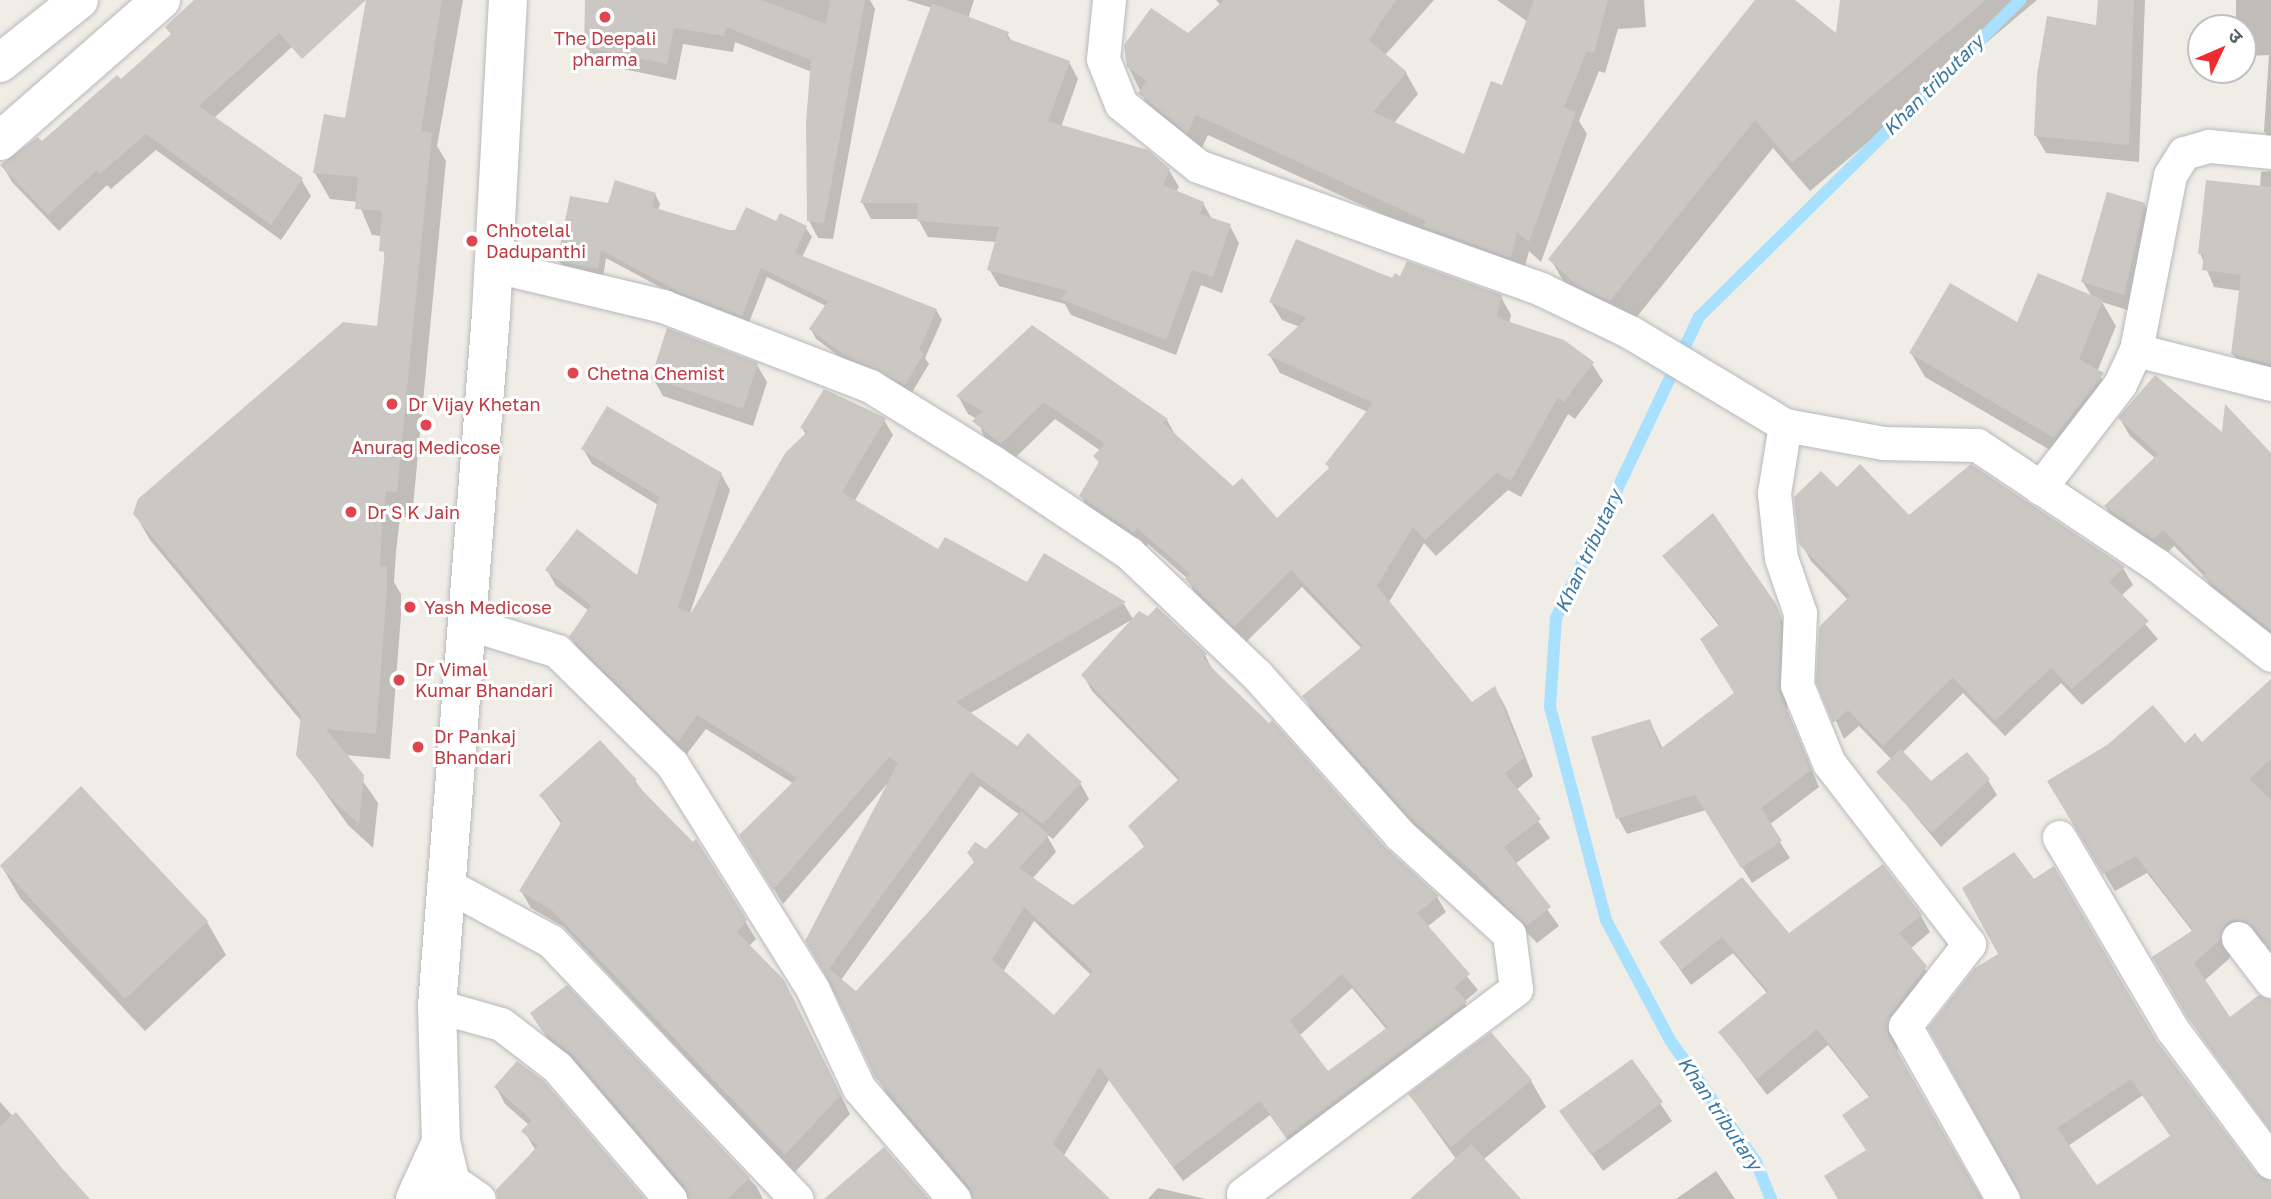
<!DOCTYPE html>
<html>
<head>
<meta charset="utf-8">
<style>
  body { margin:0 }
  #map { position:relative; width:2271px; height:1199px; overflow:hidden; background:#f0ede6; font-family:"Golos Text","Noto Sans Devanagari",sans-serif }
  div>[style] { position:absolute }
  .shadow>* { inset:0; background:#0003 }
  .stream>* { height:12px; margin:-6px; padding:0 6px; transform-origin:6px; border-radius:6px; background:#a7e1ff }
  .building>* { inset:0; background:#cbc7c3 }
  .roads { filter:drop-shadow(0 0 2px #b6b9bd) drop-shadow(0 0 2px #b6b9bd) }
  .street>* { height:33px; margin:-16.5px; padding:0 16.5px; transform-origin:16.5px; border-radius:16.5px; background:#fff }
  .secondary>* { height:38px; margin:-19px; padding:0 19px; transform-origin:19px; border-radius:19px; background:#fff }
  .dots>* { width:19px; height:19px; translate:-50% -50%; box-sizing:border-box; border:4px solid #fff; border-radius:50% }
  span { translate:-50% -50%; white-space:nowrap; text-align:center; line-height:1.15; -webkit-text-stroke:6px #fff; paint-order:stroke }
  .health-label { font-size:18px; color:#be3a42 }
  .left { translate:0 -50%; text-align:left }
  .water-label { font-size:19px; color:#3977a3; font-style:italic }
  .north { position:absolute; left:2187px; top:14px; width:70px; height:70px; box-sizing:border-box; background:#fff; border:2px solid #bec0c2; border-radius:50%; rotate:46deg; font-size:19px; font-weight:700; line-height:28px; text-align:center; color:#5d6267 }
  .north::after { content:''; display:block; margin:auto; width:24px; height:32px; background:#f02c2f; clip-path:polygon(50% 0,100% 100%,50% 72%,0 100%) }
</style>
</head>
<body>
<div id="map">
  <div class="shadow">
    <i style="clip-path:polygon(197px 0,281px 0,306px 34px,214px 118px,301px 179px,311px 196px,281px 240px,156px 150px,111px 189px,107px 185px,59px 231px,12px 182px,2px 165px,41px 144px,120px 81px,172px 36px,167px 27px)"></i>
    <i style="clip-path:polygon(371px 0,463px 0,437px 146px,446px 161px,412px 517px,400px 517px,396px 552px,394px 582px,401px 594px,401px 615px,390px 759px,345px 755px,378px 803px,373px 848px,348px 825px,298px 755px,302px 722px,150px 540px,135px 514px,378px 327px,385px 260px,382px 236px,372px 235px,358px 202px,330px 199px,315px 173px,347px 120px)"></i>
    <i style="clip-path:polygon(587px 0,870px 0,875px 9px,833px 239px,818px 238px,809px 221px,812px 72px,735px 42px,733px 52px,683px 44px,676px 80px,595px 63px,586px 46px)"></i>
    <i style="clip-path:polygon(906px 0,974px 0,968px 19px,1007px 33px,1012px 42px,1069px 62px,1078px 79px,1061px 127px,1169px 170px,1179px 187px,1176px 192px,1203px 203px,1213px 221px,1230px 226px,1239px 243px,1222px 293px,1201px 285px,1176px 355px,1071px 315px,1065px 304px,999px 286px,989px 269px,997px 242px,928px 237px,918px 219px,871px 219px,862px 202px,932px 8px)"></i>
    <i style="clip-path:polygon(1216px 0,1434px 0,1385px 55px,1406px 73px,1418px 94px,1394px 123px,1465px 156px,1503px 87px,1528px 22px,1497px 0,1644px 0,1646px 27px,1618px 29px,1605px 73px,1599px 71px,1579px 121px,1587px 134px,1541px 262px,1529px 251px,1522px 278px,1208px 135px,1200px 152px,1152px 115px,1128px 66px,1321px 120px)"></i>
    <i style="clip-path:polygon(1757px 0,1793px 0,1838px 36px,1841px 0,2037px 0,1810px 191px,1773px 148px,1627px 329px,1568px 289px,1551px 260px)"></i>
    <i style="clip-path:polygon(2100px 0,2145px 0,2139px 162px,2046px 153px,2036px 136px,2098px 28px)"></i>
    <i style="clip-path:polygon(2236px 0,2271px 0,2271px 144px,2264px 131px,2269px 55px,2247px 56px,2243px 28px,2236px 28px)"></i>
    <i style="clip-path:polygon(2271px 171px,2271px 379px,2244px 372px,2233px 354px,2241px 291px,2214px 287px,2200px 253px,2260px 187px,2261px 172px)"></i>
    <i style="clip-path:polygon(655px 194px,660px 204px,658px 211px,729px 231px,777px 224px,806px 228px,812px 237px,802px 257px,936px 310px,942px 320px,925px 358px,929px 364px,911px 394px,851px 365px,816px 339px,811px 329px,826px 306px,767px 277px,748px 325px,686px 301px,606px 258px,603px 278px,565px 270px,559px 261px,610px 205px)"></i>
    <i style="clip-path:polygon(2144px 204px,2154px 222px,2134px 312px,2102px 302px,2116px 326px,2097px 372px,2115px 398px,2069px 461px,1925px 377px,1911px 353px,2018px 325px,2092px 297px,2083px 282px)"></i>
    <i style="clip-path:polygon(1393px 280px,1501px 297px,1511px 315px,1509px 324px,1592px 364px,1603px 381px,1575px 419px,1568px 414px,1521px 497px,1508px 490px,1436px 556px,1424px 543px,1389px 602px,1471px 704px,1495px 688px,1505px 706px,1533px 776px,1516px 790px,1550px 838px,1515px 864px,1559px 926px,1537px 943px,1484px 889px,1425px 838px,1314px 714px,1304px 696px,1362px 649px,1302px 587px,1245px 643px,1197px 598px,1188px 579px,1148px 544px,1144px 550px,1091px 514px,1081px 496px,1100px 465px,1095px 456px,1101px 451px,1055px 419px,1012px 461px,985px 439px,977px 419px,968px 414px,958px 396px,1032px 327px,1167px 420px,1177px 438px,1233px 489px,1277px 520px,1330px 469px,1327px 464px,1368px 412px,1280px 373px,1270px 356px,1300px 327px,1282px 320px,1271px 302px)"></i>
    <i style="clip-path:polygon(757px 365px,767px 382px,753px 426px,663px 396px,653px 378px)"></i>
    <i style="clip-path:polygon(2120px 419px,2223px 435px,2271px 458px,2271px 639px,2215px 594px,2205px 577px,2174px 546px,2164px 556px,2116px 524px,2106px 507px,2156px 459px,2130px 436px)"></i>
    <i style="clip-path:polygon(evenodd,884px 420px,893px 435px,854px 502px,939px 552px,1027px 584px,1044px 556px,1124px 604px,1133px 619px,969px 714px,1017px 748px,1080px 783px,1089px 799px,1053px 839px,1046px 834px,1056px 852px,1032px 879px,1073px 907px,1145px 848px,1130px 826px,1179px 781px,1092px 691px,1083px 675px,1205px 655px,1213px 671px,1383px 848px,1437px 897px,1446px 912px,1427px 927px,1478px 990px,1464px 1002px,1474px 1018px,1296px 1152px,1270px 1115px,1183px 1181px,1109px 1080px,1063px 1157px,1107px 1199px,973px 1199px,886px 1093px,816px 957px,888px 783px,783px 904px,750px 851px,794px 784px,706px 729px,686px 755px,580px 652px,571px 637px,589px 611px,556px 586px,547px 570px,638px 577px,658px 505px,592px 464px,583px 449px,721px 474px,730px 490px,688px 620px,806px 435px,802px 428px,884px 420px,980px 786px,1020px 815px,987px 851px,969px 853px,975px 864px,856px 993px,841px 980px,980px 786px,884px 420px,1034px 921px,1091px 975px,1054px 1018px,1003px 972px,1034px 921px,884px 420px,1352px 988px,1387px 1030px,1328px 1074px,1299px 1036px,1352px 988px)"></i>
    <i style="clip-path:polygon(1837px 489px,1909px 518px,2123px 568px,2133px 585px,2121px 596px,2158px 639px,2082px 705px,2061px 683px,2005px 736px,1963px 693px,1902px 753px,1930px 783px,1988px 780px,1997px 795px,1941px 847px,1879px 772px,1892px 760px,1859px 726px,1844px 739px,1818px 681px,1848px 600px,1811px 561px,1801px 543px)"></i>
    <i style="clip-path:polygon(1664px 556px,1775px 605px,1789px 634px,1787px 710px,1819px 787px,1769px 825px,1790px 858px,1752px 883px,1706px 810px,1627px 834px,1618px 818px,1650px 721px,1663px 749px,1736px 694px,1720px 627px)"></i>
    <i style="clip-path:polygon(2271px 681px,2271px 952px,2265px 944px,2247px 936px,2235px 941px,2229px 959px,2204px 981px,2229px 1020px,2271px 1001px,2271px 1131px,2201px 1036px,2154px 957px,2193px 932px,2147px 873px,2115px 891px,2059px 799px,2185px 745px,2202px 744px)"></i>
    <i style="clip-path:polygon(635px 781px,745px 921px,756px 939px,749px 946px,794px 1000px,850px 1114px,794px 1173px,564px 927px,531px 908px,521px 891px,562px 825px,541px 796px)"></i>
    <i style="clip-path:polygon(81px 789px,207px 922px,226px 955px,145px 1031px,20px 898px,1px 865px)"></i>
    <i style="clip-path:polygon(1742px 879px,1789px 935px,1921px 916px,1930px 932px,1910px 949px,1936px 984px,1898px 1032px,1897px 1053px,1982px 1199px,1838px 1199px,1826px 1176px,1867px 1152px,1870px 1098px,1828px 1045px,1767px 1095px,1720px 1032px,1767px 993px,1733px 953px,1691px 985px,1661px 943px)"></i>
    <i style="clip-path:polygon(567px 988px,756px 1186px,763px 1199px,689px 1199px,583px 1071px,554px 1049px,542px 1030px,532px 1014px)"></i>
    <i style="clip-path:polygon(evenodd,1930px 1028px,2154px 1040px,2254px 1175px,2271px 1182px,2271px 1199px,2022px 1199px,1930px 1028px,2143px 1095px,2171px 1137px,2097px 1188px,2068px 1146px,2143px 1095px)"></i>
    <i style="clip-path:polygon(1491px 1034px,1531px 1081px,1546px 1107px,1483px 1160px,1518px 1199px,1412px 1199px,1456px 1159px,1410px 1095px)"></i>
    <i style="clip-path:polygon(1631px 1061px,1672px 1121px,1603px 1171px,1562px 1112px)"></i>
    <i style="clip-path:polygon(496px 1087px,642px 1199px,498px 1199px,497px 1190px,536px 1151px,524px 1131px,529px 1125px,505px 1104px)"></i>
    <i style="clip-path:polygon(0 1102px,88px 1199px,0 1199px)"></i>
    <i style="clip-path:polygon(1716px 1171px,1735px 1199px,1676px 1199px)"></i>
    <i style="clip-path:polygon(1158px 1188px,1206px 1199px,1148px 1199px)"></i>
  </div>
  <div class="stream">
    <i style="left:1771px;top:1199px;width:40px;rotate:-112deg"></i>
    <i style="left:1756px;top:1162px;width:149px;rotate:-125.2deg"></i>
    <i style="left:1670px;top:1040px;width:136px;rotate:-118.1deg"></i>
    <i style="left:1606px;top:920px;width:221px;rotate:-104.7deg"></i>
    <i style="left:1550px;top:706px;width:88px;rotate:-86.1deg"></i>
    <i style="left:1556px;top:618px;width:333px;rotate:-64.6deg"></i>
    <i style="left:1699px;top:317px;width:451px;rotate:-44.6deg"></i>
  </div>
  <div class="building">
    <i style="clip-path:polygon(194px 0,442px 0,421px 131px,432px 133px,397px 492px,386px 491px,382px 524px,380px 566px,387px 566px,387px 588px,376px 734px,326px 729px,364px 775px,359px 824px,331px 799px,296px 755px,301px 715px,133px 514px,138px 499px,343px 322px,377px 326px,385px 252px,379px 251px,382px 211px,355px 209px,358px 177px,313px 173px,324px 114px,345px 118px,366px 0,302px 59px,279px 33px,199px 106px,303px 178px,271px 225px,146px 134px,100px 174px,97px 170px,48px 215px,0 165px,38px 137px,42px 141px,117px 75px,121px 79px,171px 34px,165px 27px)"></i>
    <i style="clip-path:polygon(585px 0,761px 0,826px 24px,830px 0,865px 0,824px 223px,807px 221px,806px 122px,811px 60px,726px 27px,724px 36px,674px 28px,667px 64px,584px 47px)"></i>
    <i style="clip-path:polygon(1224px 0,1396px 0,1369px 40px,1407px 72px,1373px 112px,1464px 154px,1491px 81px,1502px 85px,1534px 0,1608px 0,1594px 53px,1587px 51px,1564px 107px,1576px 112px,1529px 242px,1517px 232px,1511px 258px,1423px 226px,1426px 221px,1196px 115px,1187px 133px,1138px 93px,1147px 81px,1127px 67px,1124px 45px,1151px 8px,1188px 33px)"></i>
    <i style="clip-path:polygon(1755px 0,1795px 0,1836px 33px,1840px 0,1986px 0,1792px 163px,1755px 120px,1610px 301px,1578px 286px,1548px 259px)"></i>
    <i style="clip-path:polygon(2098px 0,2134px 0,2129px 145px,2034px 136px,2037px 75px,2047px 16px,2096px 25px)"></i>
    <i style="clip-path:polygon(932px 3px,1009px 32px,1006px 38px,1070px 61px,1048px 121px,1148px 150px,1170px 169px,1163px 185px,1204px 202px,1200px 214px,1231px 224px,1213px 277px,1192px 270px,1166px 340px,1060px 299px,1068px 291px,987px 270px,999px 227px,917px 221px,918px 203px,860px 203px)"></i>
    <i style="clip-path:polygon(615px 180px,656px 193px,652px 207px,729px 230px,735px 230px,746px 207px,776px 221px,780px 213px,807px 226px,795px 253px,937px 309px,919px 350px,924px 353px,905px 385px,844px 355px,809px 329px,828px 301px,761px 268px,742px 316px,679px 292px,601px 250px,598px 269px,557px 261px,570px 196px,608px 203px)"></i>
    <i style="clip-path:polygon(2206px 180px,2271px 187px,2271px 364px,2231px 354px,2241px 275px,2202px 270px,2204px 254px,2198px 254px)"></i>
    <i style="clip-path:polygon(2107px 192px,2145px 203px,2124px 295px,2081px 282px)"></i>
    <i style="clip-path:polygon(1296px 239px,1392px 278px,1395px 273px,1400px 276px,1407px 261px,1502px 295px,1497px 316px,1501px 319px,1564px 340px,1594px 362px,1564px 402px,1558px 397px,1511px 481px,1497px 473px,1425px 540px,1413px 527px,1377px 586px,1472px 702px,1495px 686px,1524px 758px,1505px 773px,1541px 819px,1504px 847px,1551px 907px,1526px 926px,1472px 871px,1413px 820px,1302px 696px,1363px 646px,1291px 570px,1234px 627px,1185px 579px,1190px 574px,1137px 528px,1134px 533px,1079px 496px,1099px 462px,1093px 456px,1105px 444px,1044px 402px,1001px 444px,972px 421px,983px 411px,956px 396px,1032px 325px,1168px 419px,1163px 423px,1233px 486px,1242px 478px,1277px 518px,1330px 467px,1325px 464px,1373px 403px,1267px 355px,1307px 318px,1269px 302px)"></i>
    <i style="clip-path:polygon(2038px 273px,2103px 300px,2079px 359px,2104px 373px,2054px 438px,1909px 353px,1950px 283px,2017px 322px)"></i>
    <i style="clip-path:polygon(667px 328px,758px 363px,743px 409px,651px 378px)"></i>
    <i style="clip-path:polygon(2155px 375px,2222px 432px,2225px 404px,2271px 453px,2271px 630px,2202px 576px,2206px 573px,2163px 530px,2153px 539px,2104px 506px,2158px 454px,2118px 418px)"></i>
    <i style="clip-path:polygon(evenodd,824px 389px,886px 418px,842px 492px,938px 549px,945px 537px,1027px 582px,1044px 553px,1126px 602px,956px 702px,1017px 746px,1028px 733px,1082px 782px,1043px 824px,971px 772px,829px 969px,856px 991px,975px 861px,967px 853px,975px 842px,986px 849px,1021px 811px,1049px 835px,1019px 868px,1073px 905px,1145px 846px,1128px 826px,1180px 778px,1081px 675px,1139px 611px,1148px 616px,1157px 607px,1207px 654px,1203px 657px,1215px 671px,1269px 723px,1272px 720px,1385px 847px,1439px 896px,1417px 913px,1470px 974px,1454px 987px,1467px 1002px,1286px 1137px,1260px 1101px,1173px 1167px,1099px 1067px,1053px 1144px,1110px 1199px,973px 1199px,969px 1186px,875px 1077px,830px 982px,805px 941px,898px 763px,889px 757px,773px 890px,739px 835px,797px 778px,697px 715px,678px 742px,675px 740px,569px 637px,591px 605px,545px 570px,577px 529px,637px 575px,659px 497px,581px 449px,607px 406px,722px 473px,678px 607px,691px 613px,786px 452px,808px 431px,800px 428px,824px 389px,1024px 907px,1093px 971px,1054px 1015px,992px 960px,1024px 907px,824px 389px,1342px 974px,1388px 1027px,1328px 1071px,1290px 1021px,1342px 974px)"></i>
    <i style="clip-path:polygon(1860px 464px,1909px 515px,1971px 464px,2125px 567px,2109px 582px,2149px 621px,2072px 689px,2051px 668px,1995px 721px,1953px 677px,1883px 746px,1848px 710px,1833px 723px,1816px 682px,1819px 627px,1850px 596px,1799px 544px,1794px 497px,1821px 471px,1837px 487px)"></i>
    <i style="clip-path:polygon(1713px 513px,1776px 604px,1781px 616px,1779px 692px,1811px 770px,1761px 808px,1782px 841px,1741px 868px,1695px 795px,1616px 819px,1591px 737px,1650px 719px,1660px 749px,1734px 693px,1700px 639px,1720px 624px,1662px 556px)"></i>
    <i style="clip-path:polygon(2271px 679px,2271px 759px,2249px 779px,2271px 800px,2271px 949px,2253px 926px,2235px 919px,2226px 923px,2219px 941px,2194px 963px,2230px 1017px,2259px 995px,2271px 1000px,2271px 1130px,2188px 1018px,2152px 957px,2193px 930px,2136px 856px,2103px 874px,2047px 781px,2107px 745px,2153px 705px,2185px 743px,2195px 733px,2202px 742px)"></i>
    <i style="clip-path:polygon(600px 740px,637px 780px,634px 782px,693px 842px,696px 839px,747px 920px,737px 932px,784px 980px,841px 1095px,785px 1155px,552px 910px,519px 891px,562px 821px,539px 795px)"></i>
    <i style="clip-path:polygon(1901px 749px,1931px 781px,1967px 752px,1990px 779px,1932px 833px,1876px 772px)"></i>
    <i style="clip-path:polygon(81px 786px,208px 921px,125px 999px,0 866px)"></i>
    <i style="clip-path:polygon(evenodd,2014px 852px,2034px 879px,2054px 866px,2156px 1040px,2256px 1173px,2271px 1181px,2271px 1199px,2022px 1199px,1928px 1028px,1975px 968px,1998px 954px,1962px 888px,2014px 852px,2131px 1079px,2170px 1136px,2097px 1185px,2057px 1128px,2131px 1079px)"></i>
    <i style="clip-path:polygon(1883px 864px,1922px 915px,1899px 933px,1927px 966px,1889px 1015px,1888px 1035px,1981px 1199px,1838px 1199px,1824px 1176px,1866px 1150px,1842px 1115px,1870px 1096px,1817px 1029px,1757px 1079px,1718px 1032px,1768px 991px,1722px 937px,1681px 970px,1659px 942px,1742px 877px,1789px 933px)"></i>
    <i style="clip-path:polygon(567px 985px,750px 1178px,727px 1199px,689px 1199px,685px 1186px,572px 1054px,543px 1032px,530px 1013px)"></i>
    <i style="clip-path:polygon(1491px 1032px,1532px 1080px,1451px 1147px,1408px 1094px)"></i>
    <i style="clip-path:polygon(1632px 1059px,1663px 1102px,1591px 1155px,1559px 1111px)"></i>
    <i style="clip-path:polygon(517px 1061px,544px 1081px,645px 1199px,498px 1199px,496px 1190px,538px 1146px,521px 1131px,532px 1120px,494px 1087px)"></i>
    <i style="clip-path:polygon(16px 1112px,61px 1167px,90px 1199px,0 1199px,0 1126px)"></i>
    <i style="clip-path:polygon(1471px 1144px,1521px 1199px,1410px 1199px)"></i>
    <i style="clip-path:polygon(884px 1147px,929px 1199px,824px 1199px)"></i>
  </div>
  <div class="roads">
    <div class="street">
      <i style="left:1109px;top:0;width:59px;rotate:95.8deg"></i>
      <i style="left:1103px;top:59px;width:48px;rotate:68.2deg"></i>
      <i style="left:1121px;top:104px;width:99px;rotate:38.8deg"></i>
      <i style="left:1198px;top:166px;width:364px;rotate:19.7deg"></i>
      <i style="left:1541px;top:289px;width:99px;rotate:25.8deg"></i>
      <i style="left:1630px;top:332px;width:181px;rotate:31deg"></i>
      <i style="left:1785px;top:425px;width:100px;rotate:10.4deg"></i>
      <i style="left:1883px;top:443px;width:94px;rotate:1.2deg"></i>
      <i style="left:1977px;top:445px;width:216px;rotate:33.7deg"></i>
      <i style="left:2157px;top:565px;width:145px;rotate:38.3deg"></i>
      <i style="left:491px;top:265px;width:177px;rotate:13.4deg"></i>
      <i style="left:663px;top:306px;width:222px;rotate:21.1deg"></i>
      <i style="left:870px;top:386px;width:145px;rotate:31.7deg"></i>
      <i style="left:993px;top:462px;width:164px;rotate:33.8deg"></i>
      <i style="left:1129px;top:553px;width:177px;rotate:43.6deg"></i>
      <i style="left:1257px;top:675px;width:213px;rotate:48.2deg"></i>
      <i style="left:1399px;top:834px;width:149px;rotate:42.3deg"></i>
      <i style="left:1509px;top:934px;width:55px;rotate:82.7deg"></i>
      <i style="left:1516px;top:989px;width:341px;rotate:143.1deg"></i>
      <i style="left:1243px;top:1194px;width:6px;rotate:51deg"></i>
      <i style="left:2136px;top:350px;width:139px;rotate:14.1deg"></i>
      <i style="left:1785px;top:425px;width:69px;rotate:99.2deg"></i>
      <i style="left:1774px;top:493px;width:65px;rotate:83.9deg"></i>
      <i style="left:1781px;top:558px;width:58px;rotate:70.9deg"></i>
      <i style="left:1800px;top:613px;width:72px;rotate:92.4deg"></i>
      <i style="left:1797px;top:685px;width:84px;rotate:67.7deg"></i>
      <i style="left:1829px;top:763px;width:229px;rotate:52.3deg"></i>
      <i style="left:1969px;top:944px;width:104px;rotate:128deg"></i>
      <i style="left:1905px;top:1026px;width:199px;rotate:60.5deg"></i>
      <i style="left:2040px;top:488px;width:131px;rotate:-52.4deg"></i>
      <i style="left:2120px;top:384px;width:38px;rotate:-65deg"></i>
      <i style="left:2136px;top:350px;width:178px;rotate:-79deg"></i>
      <i style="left:2170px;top:175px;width:26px;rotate:-58deg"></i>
      <i style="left:2184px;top:153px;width:26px;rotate:-16deg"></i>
      <i style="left:2209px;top:146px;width:62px;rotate:5.5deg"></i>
      <i style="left:467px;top:623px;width:94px;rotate:17.3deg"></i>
      <i style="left:557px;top:651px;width:161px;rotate:44.5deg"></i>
      <i style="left:672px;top:764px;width:266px;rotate:58deg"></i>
      <i style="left:813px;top:990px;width:108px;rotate:64.9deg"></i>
      <i style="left:859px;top:1088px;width:146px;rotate:49.4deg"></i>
      <i style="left:2059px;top:837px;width:223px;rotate:59.5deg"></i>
      <i style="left:2172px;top:1029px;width:166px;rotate:53.3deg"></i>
      <i style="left:447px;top:885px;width:118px;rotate:28.3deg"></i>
      <i style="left:551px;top:941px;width:356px;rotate:46.4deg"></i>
      <i style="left:2238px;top:938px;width:54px;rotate:52.5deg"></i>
      <i style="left:437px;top:1006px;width:66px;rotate:15.7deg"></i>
      <i style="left:501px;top:1024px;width:71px;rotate:37.5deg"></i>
      <i style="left:557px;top:1067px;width:174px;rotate:49.4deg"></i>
      <i style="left:450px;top:1179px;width:35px;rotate:35deg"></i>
    </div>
    <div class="secondary">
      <i style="left:0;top:63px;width:101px;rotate:-38.6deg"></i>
      <i style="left:0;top:141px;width:214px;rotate:-41.2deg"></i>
      <i style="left:415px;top:1199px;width:63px;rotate:-65.5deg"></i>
      <i style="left:455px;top:1199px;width:59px;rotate:-103.8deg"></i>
      <i style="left:441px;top:1142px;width:136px;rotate:-91.7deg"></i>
      <i style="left:437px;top:1006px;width:695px;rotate:-85.54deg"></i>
      <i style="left:491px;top:313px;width:313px;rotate:-86.9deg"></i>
    </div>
  </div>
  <div class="dots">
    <i style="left:605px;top:17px;background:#e0444e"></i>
    <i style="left:472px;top:241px;background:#e0444e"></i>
    <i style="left:573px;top:373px;background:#e0444e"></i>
    <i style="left:392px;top:404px;background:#e0444e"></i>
    <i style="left:426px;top:425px;background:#e0444e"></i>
    <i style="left:351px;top:512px;background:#e0444e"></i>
    <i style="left:410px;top:607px;background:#e0444e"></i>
    <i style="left:399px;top:680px;background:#e0444e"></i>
    <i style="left:418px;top:747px;background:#e0444e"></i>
  </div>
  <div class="health-label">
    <span style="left:605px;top:49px">The Deepali<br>pharma</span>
    <span class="left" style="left:486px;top:241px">Chhotelal<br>Dadupanthi</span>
    <span class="left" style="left:587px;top:373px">Chetna Chemist</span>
    <span class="left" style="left:408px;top:404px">Dr Vijay Khetan</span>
    <span style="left:426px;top:447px">Anurag Medicose</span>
    <span class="left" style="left:367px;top:512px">Dr S K Jain</span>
    <span class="left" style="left:424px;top:607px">Yash Medicose</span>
    <span class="left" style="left:415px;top:680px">Dr Vimal<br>Kumar Bhandari</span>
    <span class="left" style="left:434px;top:747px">Dr Pankaj<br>Bhandari</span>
  </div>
  <div class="water-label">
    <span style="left:1933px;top:85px;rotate:-45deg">Khan tributary</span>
    <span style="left:1588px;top:551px;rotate:-65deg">Khan tributary</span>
    <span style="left:1720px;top:1113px;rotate:56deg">Khan tributary</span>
  </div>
  <div class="north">उ</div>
</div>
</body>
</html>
